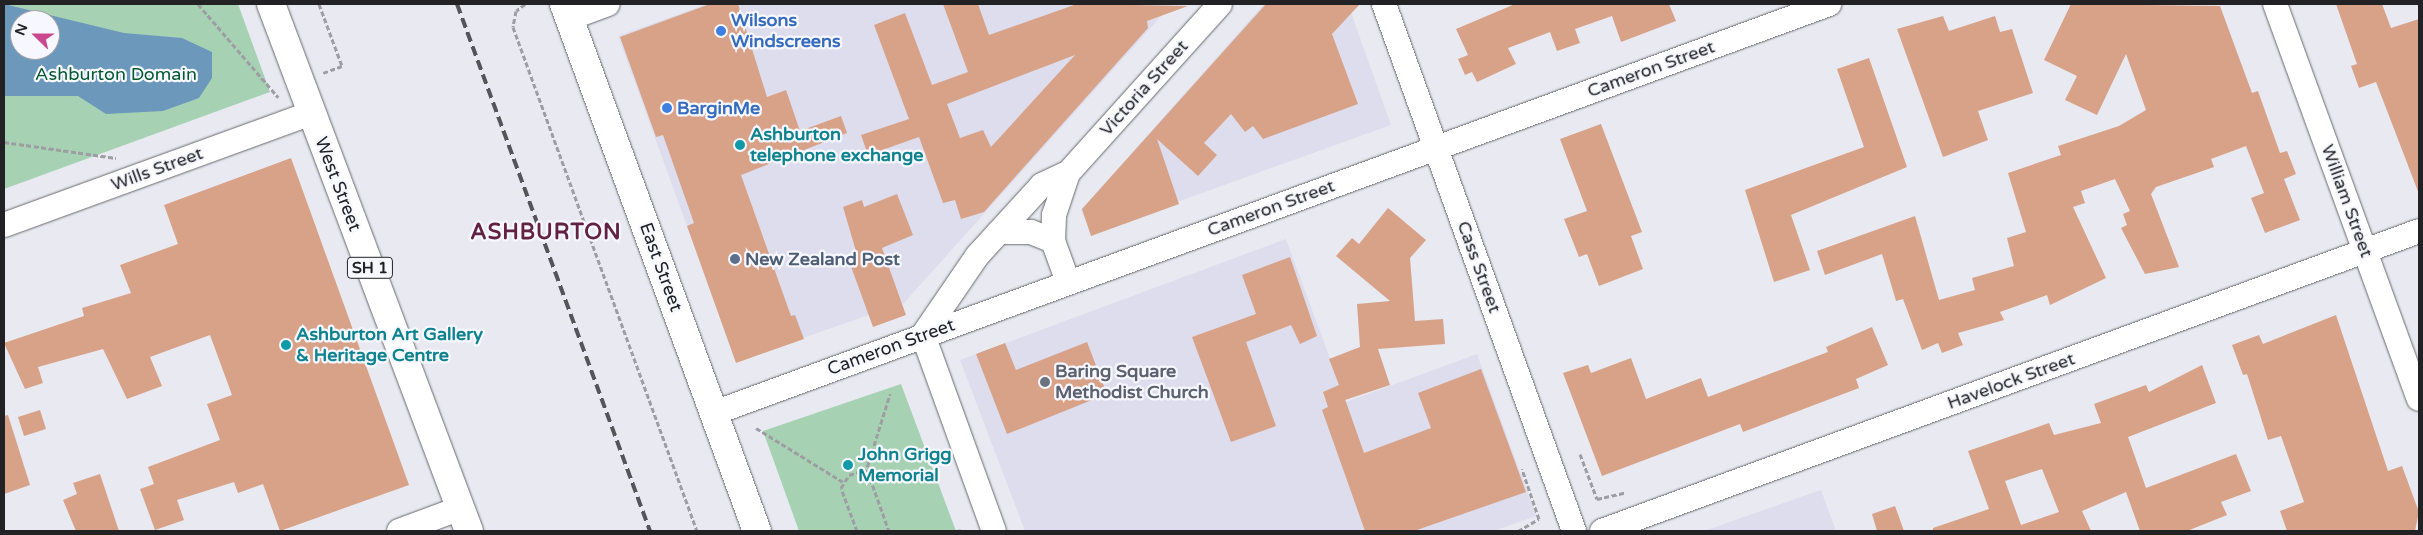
<!DOCTYPE html>
<html>
<head>
<meta charset="utf-8">
<style>
  body { margin:0 }
  #map { position:relative; width:2423px; height:535px; overflow:hidden; background:#e9e9f1; font-family:"Varela Round",sans-serif }
  div>[style] { position:absolute }
  .built>* { inset:0; background:#dddded }
  .green>* { inset:0; background:#a6d2b3 }
  .water>* { inset:0; background:#6c98bc }
  .building>* { inset:0; background:#d7a288 }
  .path>* { height:3px; margin-top:-1.5px; transform-origin:0; background:repeating-linear-gradient(90deg,#9d9da3 0 5px,transparent 0 7.5px) }
  .roads { filter:drop-shadow(0 0 1px #68686f) drop-shadow(0 0 1px #68686f) }
  .minor>* { height:24px; margin:-12px; padding:0 12px; transform-origin:12px; border-radius:12px; background:#fff }
  .major>* { height:28px; margin:-14px; padding:0 14px; transform-origin:14px; border-radius:14px; background:#fff }
  .highway>* { height:28px; margin:-14px; padding:0 14px; transform-origin:14px; border-radius:14px; background:#fff }
  .rail>* { height:4px; margin-top:-2px; transform-origin:0; background:repeating-linear-gradient(90deg,#555559 0 10px,transparent 0 15px) }
  .dots>* { width:14px; height:14px; translate:-50% -50%; box-sizing:border-box; border:2px solid #f7f7ff; border-radius:50% }
  span { translate:-50% -50%; white-space:nowrap; text-align:center; line-height:1.15; -webkit-text-stroke:4.5px #f7f7ff; paint-order:stroke }
  .shield-label span { padding:1px 4px; background:#f7f7ff; border:1px solid; border-radius:4px; -webkit-text-stroke-width:0 }
  .shield-label { font-size:16px; color:#222225; font-weight:700 }
  .shop-label { font-size:18px; color:#366cbe; font-weight:700 }
  .left { translate:0 -50%; text-align:left }
  .street-label { font-size:18px; color:#222225 }
  .park-label { font-size:18px; color:#035a2f }
  .culture-label { font-size:18px; color:#0d838f; font-weight:700 }
  .service-label { font-size:18px; color:#4e5e75; font-weight:700 }
  .worship-label { font-size:18px; color:#5b616d; font-weight:700 }
  .district-label { font-size:22px; color:#612244; font-weight:700; letter-spacing:1px }
  .frame { position:absolute; inset:0; border:5px solid #222225; pointer-events:none }
  .north { position:absolute; left:10px; top:10px; width:50px; height:50px; box-sizing:border-box; background:#f7f7ff; border:1px solid #a2a2a8; border-radius:50%; rotate:292deg; font-size:14px; font-weight:700; line-height:20px; text-align:center; color:#222225 }
  .north::after { content:''; display:block; margin:auto; width:18px; height:22px; background:#ca4890; clip-path:polygon(50% 0,100% 100%,50% 72%,0 100%) }
</style>
</head>
<body>
<div id="map">
  <div class="built">
    <i style="clip-path:polygon(707px 4px,1172px 4px,904px 303px,736px 361px,618px 36px)"></i>
    <i style="clip-path:polygon(1264px 4px,1348px 4px,1391px 125px,1091px 233px,1081px 210px)"></i>
    <i style="clip-path:polygon(1286px 239px,1346px 402px,1477px 354px,1536px 516px,1494px 531px,1025px 531px,960px 360px)"></i>
    <i style="clip-path:polygon(1821px 490px,1836px 531px,1704px 531px)"></i>
  </div>
  <div class="green">
    <i style="clip-path:polygon(evenodd,4px 4px,238px 4px,270px 92px,4px 189px,4px 4px,20px 20px,50px 20px,50px 50px,20px 50px,20px 20px)"></i>
    <i style="clip-path:polygon(901px 384px,956px 531px,799px 531px,763px 431px)"></i>
  </div>
  <div class="water">
    <i style="clip-path:polygon(evenodd,4px 4px,124px 33px,182px 38px,212px 52px,212px 78px,199px 98px,163px 111px,106px 114px,78px 96px,4px 96px,4px 4px,20px 20px,50px 20px,50px 50px,20px 50px,20px 20px)"></i>
  </div>
  <div class="building">
    <i style="clip-path:polygon(710px 4px,738px 4px,767px 97px,786px 90px,800px 131px,841px 116px,847px 133px,741px 175px,791px 316px,795px 315px,804px 339px,736px 363px,687px 226px,694px 223px,663px 135px,656px 137px,620px 37px)"></i>
    <i style="clip-path:polygon(evenodd,943px 4px,978px 4px,989px 35px,1077px 4px,1188px 6px,1147px 21px,1148px 28px,984px 212px,961px 219px,955px 200px,943px 203px,919px 137px,868px 155px,861px 135px,909px 119px,874px 25px,905px 13px,932px 85px,968px 72px,943px 4px,1075px 55px,991px 147px,983px 130px,960px 138px,947px 104px,1075px 55px)"></i>
    <i style="clip-path:polygon(1266px 4px,1360px 4px,1332px 34px,1358px 104px,1263px 139px,1253px 126px,1245px 132px,1231px 114px,1204px 143px,1217px 155px,1198px 176px,1157px 139px,1179px 204px,1091px 236px,1082px 209px)"></i>
    <i style="clip-path:polygon(1515px 4px,1669px 4px,1676px 21px,1621px 42px,1612px 16px,1575px 29px,1580px 43px,1557px 51px,1550px 32px,1508px 48px,1516px 64px,1477px 82px,1472px 72px,1465px 75px,1458px 59px,1468px 55px,1456px 29px)"></i>
    <i style="clip-path:polygon(2071px 4px,2220px 6px,2252px 93px,2258px 91px,2280px 153px,2287px 151px,2296px 174px,2284px 179px,2300px 220px,2265px 233px,2251px 198px,2264px 193px,2246px 146px,2211px 159px,2214px 167px,2156px 187px,2151px 194px,2179px 267px,2145px 274px,2121px 228px,2127px 225px,2123px 214px,2130px 211px,2115px 179px,2081px 191px,2085px 203px,2073px 207px,2106px 278px,2050px 305px,2047px 295px,2000px 312px,2004px 320px,1958px 333px,1963px 345px,1942px 353px,1938px 343px,1922px 350px,1903px 299px,1896px 301px,1882px 254px,1825px 275px,1817px 251px,1915px 216px,1939px 300px,1975px 290px,1972px 278px,2014px 266px,2007px 238px,2026px 232px,2008px 173px,2061px 155px,2058px 146px,2119px 126px,2146px 110px,2126px 54px,2097px 115px,2065px 100px,2077px 76px,2044px 60px)"></i>
    <i style="clip-path:polygon(2336px 4px,2382px 4px,2391px 28px,2419px 19px,2419px 194px,2376px 82px,2359px 88px,2351px 66px,2357px 64px)"></i>
    <i style="clip-path:polygon(1943px 16px,1949px 31px,1995px 16px,2000px 32px,2012px 29px,2033px 93px,1978px 111px,1988px 140px,1943px 157px,1897px 29px)"></i>
    <i style="clip-path:polygon(1869px 58px,1907px 167px,1791px 215px,1810px 270px,1774px 282px,1745px 190px,1864px 147px,1837px 69px)"></i>
    <i style="clip-path:polygon(1601px 124px,1642px 232px,1631px 236px,1643px 269px,1599px 286px,1587px 254px,1579px 257px,1564px 219px,1587px 211px,1560px 139px)"></i>
    <i style="clip-path:polygon(291px 158px,409px 485px,280px 531px,263px 484px,238px 493px,234px 482px,177px 500px,184px 520px,155px 530px,140px 489px,154px 484px,148px 467px,220px 440px,207px 404px,232px 395px,210px 335px,150px 357px,162px 386px,127px 399px,103px 349px,38px 367px,43px 383px,25px 389px,4px 343px,84px 316px,82px 308px,131px 293px,120px 265px,178px 244px,164px 205px)"></i>
    <i style="clip-path:polygon(897px 194px,913px 235px,882px 248px,906px 315px,873px 327px,849px 261px,858px 258px,843px 207px,862px 200px,864px 207px)"></i>
    <i style="clip-path:polygon(1388px 208px,1426px 240px,1410px 258px,1415px 321px,1443px 319px,1445px 344px,1378px 349px,1390px 385px,1345px 400px,1340px 385px,1364px 453px,1431px 428px,1418px 393px,1481px 369px,1526px 492px,1414px 531px,1365px 531px,1322px 410px,1328px 407px,1323px 392px,1339px 385px,1329px 359px,1360px 347px,1357px 304px,1390px 301px,1336px 256px,1352px 238px,1359px 244px)"></i>
    <i style="clip-path:polygon(1290px 257px,1317px 336px,1300px 344px,1291px 325px,1246px 342px,1276px 426px,1231px 442px,1192px 337px,1256px 314px,1242px 275px)"></i>
    <i style="clip-path:polygon(2336px 315px,2388px 471px,2402px 466px,2419px 512px,2415px 531px,2287px 531px,2280px 511px,2304px 502px,2281px 436px,2268px 440px,2247px 374px,2243px 375px,2232px 345px,2259px 335px,2263px 344px)"></i>
    <i style="clip-path:polygon(1872px 327px,1888px 365px,1856px 379px,1859px 388px,1743px 432px,1740px 424px,1602px 476px,1563px 373px,1588px 365px,1591px 373px,1631px 358px,1646px 399px,1701px 378px,1708px 397px,1828px 352px,1826px 347px)"></i>
    <i style="clip-path:polygon(1087px 342px,1107px 394px,1007px 434px,976px 354px,1005px 343px,1016px 370px)"></i>
    <i style="clip-path:polygon(evenodd,2202px 365px,2216px 403px,2128px 437px,2146px 488px,2236px 454px,2251px 491px,2221px 502px,2227px 515px,2187px 531px,2140px 531px,2126px 492px,2082px 511px,2091px 531px,1933px 531px,1933px 528px,1989px 509px,1968px 451px,2049px 423px,2054px 435px,2101px 423px,2094px 404px,2146px 385px,2149px 392px,2202px 365px,2042px 469px,2059px 512px,2021px 525px,2005px 481px,2042px 469px)"></i>
    <i style="clip-path:polygon(40px 410px,46px 429px,24px 436px,18px 417px)"></i>
    <i style="clip-path:polygon(8px 415px,30px 485px,4px 494px,4px 416px)"></i>
    <i style="clip-path:polygon(100px 474px,119px 531px,76px 531px,63px 500px,77px 494px,73px 483px)"></i>
    <i style="clip-path:polygon(1895px 506px,1904px 531px,1877px 531px,1872px 514px)"></i>
  </div>
  <div class="path">
    <i style="left:198px;top:4px;width:123px;rotate:49.3deg"></i>
    <i style="left:319px;top:4px;width:66px;rotate:69.6deg"></i>
    <i style="left:342px;top:66px;width:20px;rotate:160deg"></i>
    <i style="left:525px;top:4px;width:11px;rotate:142deg"></i>
    <i style="left:516px;top:11px;width:16px;rotate:101deg"></i>
    <i style="left:513px;top:27px;width:537px;rotate:69.94deg"></i>
    <i style="left:4px;top:142px;width:113px;rotate:8.1deg"></i>
    <i style="left:756px;top:428px;width:102px;rotate:31.8deg"></i>
    <i style="left:1580px;top:454px;width:48px;rotate:69.3deg"></i>
    <i style="left:1597px;top:499px;width:28px;rotate:-13deg"></i>
    <i style="left:865px;top:474px;width:84px;rotate:-72.6deg"></i>
    <i style="left:857px;top:531px;width:46px;rotate:-110.4deg"></i>
    <i style="left:841px;top:488px;width:15px;rotate:-58deg"></i>
    <i style="left:849px;top:475px;width:9px;rotate:-18deg"></i>
    <i style="left:858px;top:472px;width:13px;rotate:27deg"></i>
    <i style="left:870px;top:478px;width:56px;rotate:70.3deg"></i>
    <i style="left:958px;top:531px;width:3px;rotate:-18deg"></i>
    <i style="left:1518px;top:531px;width:24px;rotate:-30deg"></i>
    <i style="left:1539px;top:519px;width:53px;rotate:-108.8deg"></i>
  </div>
  <div class="roads">
    <div class="minor">
      <i style="left:1384px;top:4px;width:560px;rotate:70.17deg"></i>
      <i style="left:2275px;top:4px;width:420px;rotate:70deg"></i>
      <i style="left:570px;top:18px;width:40px;rotate:-20.2deg"></i>
      <i style="left:1068px;top:173px;width:44px;rotate:108.4deg"></i>
      <i style="left:1054px;top:215px;width:26px;rotate:92deg"></i>
      <i style="left:1053px;top:241px;width:44px;rotate:69.9deg"></i>
      <i style="left:4px;top:225px;width:327px;rotate:-20deg"></i>
      <i style="left:999px;top:232px;width:32px"></i>
      <i style="left:1031px;top:232px;width:24px;rotate:22deg"></i>
      <i style="left:923px;top:335px;width:96px;rotate:-55.6deg"></i>
      <i style="left:977px;top:256px;width:96px;rotate:-47.5deg"></i>
      <i style="left:1042px;top:185px;width:29px;rotate:-25deg"></i>
      <i style="left:1068px;top:173px;width:227px;rotate:-48deg"></i>
      <i style="left:923px;top:335px;width:208px;rotate:70.1deg"></i>
      <i style="left:714px;top:413px;width:1188px;rotate:-20.14deg"></i>
      <i style="left:399px;top:531px;width:66px;rotate:-20.4deg"></i>
      <i style="left:1602px;top:531px;width:870px;rotate:-20.16deg"></i>
    </div>
    <div class="major">
      <i style="left:564px;top:4px;width:561px;rotate:69.89deg"></i>
    </div>
    <div class="highway">
      <i style="left:271px;top:4px;width:563px;rotate:69.41deg"></i>
    </div>
  </div>
  <div class="rail">
    <i style="left:457px;top:4px;width:561px;rotate:69.89deg"></i>
  </div>
  <div class="dots">
    <i style="left:721px;top:31px;background:#3f7fe0"></i>
    <i style="left:667px;top:108px;background:#3f7fe0"></i>
    <i style="left:740px;top:145px;background:#0f9aa8"></i>
    <i style="left:735px;top:259px;background:#5c6f8a"></i>
    <i style="left:286px;top:345px;background:#0f9aa8"></i>
    <i style="left:1045px;top:382px;background:#6b7280"></i>
    <i style="left:848px;top:465px;background:#0f9aa8"></i>
  </div>
  <div class="shield-label">
    <span style="left:370px;top:268px">SH 1</span>
  </div>
  <div class="shop-label">
    <span class="left" style="left:731px;top:31px">Wilsons<br>Windscreens</span>
    <span class="left" style="left:677px;top:108px">BarginMe</span>
  </div>
  <div class="street-label">
    <span style="left:1651px;top:69px;rotate:-20deg">Cameron Street</span>
    <span style="left:1144px;top:88px;rotate:-48deg">Victoria Street</span>
    <span style="left:157px;top:169px;rotate:-20deg">Wills Street</span>
    <span style="left:338px;top:184px;rotate:69deg">West Street</span>
    <span style="left:2347px;top:201px;rotate:70deg">William Street</span>
    <span style="left:1271px;top:208px;rotate:-20deg">Cameron Street</span>
    <span style="left:661px;top:267px;rotate:70deg">East Street</span>
    <span style="left:1479px;top:267px;rotate:70deg">Cass Street</span>
    <span style="left:891px;top:347px;rotate:-20deg">Cameron Street</span>
    <span style="left:2011px;top:381px;rotate:-20deg">Havelock Street</span>
  </div>
  <div class="park-label">
    <span style="left:116px;top:74px">Ashburton Domain</span>
  </div>
  <div class="culture-label">
    <span class="left" style="left:750px;top:145px">Ashburton<br>telephone exchange</span>
    <span class="left" style="left:296px;top:345px">Ashburton Art Gallery<br>&amp; Heritage Centre</span>
    <span class="left" style="left:858px;top:465px">John Grigg<br>Memorial</span>
  </div>
  <div class="service-label">
    <span class="left" style="left:745px;top:259px">New Zealand Post</span>
  </div>
  <div class="worship-label">
    <span class="left" style="left:1055px;top:382px">Baring Square<br>Methodist Church</span>
  </div>
  <div class="district-label">
    <span style="left:546px;top:233px">ASHBURTON</span>
  </div>
  <div class="frame"></div>
  <div class="north">N</div>
</div>
</body>
</html>
